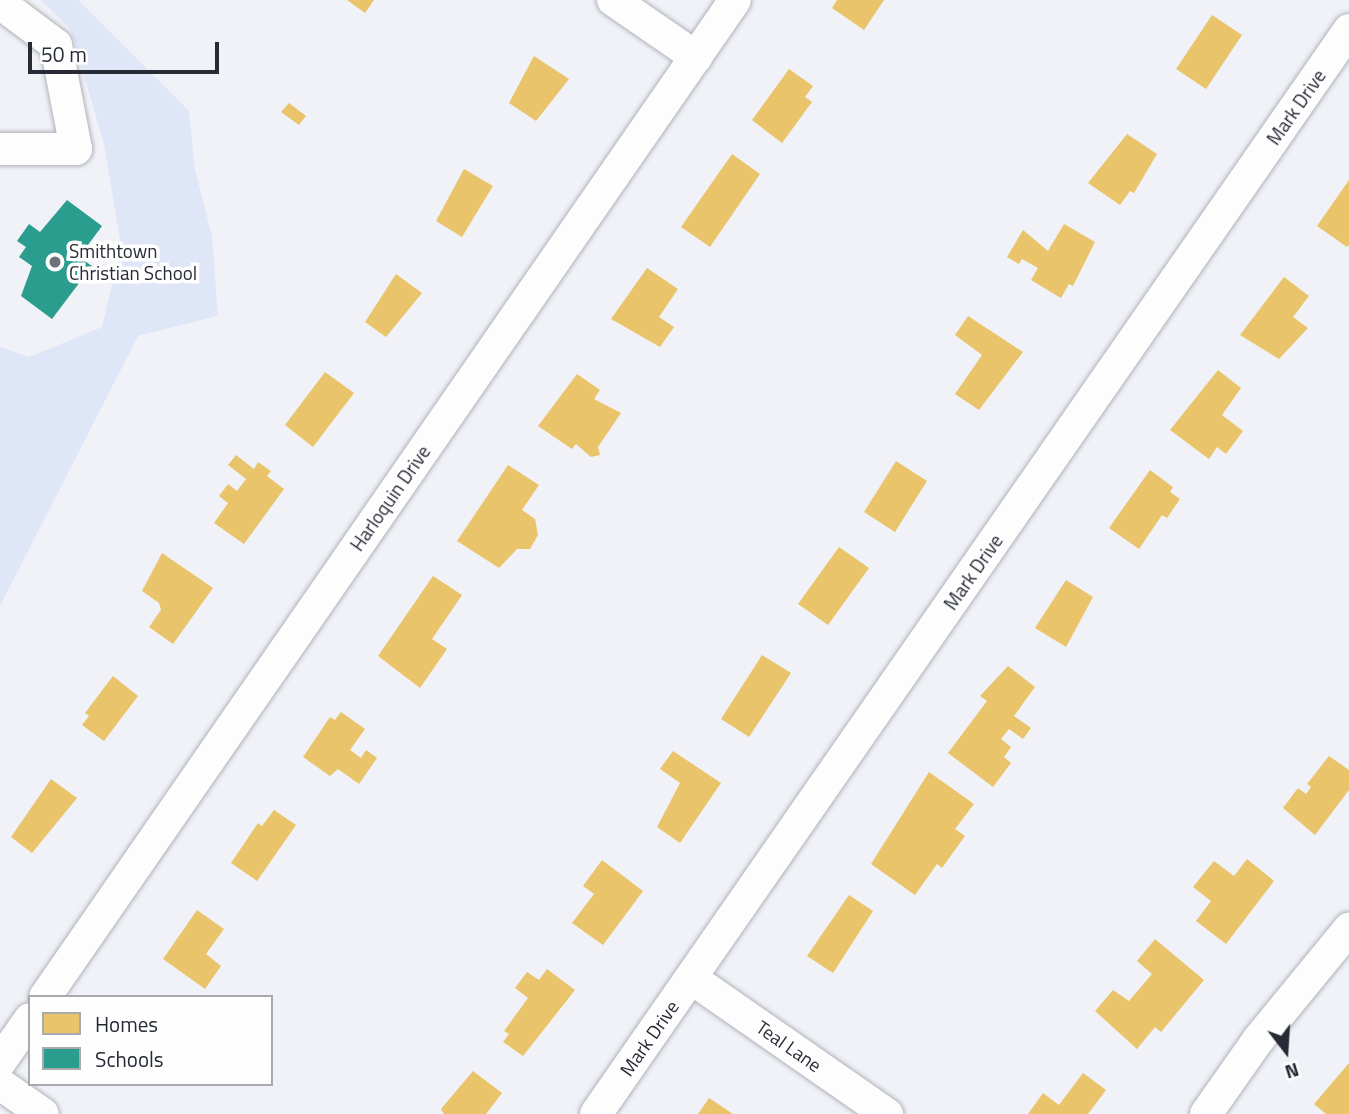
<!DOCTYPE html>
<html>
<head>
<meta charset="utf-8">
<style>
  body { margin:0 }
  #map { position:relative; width:1349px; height:1114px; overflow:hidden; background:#f0f2f8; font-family:"Titillium Web",sans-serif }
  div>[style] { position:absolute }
  .green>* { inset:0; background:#dfe6f8 }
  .homes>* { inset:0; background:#e9c46a }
  .schools>* { inset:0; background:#2a9d8f }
  .roads { filter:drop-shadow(0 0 2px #b1b3ba) drop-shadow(0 0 2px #b1b3ba) }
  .minor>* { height:32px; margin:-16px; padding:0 16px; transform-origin:16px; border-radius:16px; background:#fdfdfe }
  .dots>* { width:19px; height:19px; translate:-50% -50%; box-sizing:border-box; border:4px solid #fefefe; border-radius:50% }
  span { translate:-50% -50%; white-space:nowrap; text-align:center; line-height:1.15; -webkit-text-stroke:7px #fefefe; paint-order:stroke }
  .street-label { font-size:19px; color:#272b36 }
  .poi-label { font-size:19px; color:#272b36 }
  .left { translate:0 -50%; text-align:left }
  .legend { position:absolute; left:28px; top:995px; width:245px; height:91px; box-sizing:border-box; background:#fefefe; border:2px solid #a8aaae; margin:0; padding:9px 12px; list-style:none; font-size:21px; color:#272b36 }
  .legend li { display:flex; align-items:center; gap:14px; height:35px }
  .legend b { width:35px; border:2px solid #a8aaae }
  .north { position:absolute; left:1251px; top:1016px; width:70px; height:70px; -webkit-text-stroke:5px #fefefe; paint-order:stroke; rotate:163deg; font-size:19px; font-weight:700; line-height:28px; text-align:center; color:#272b36 }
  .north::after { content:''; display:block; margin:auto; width:24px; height:32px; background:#272b36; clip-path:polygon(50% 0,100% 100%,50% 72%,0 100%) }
  .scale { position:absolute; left:28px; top:42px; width:191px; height:32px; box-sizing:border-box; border:4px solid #272b36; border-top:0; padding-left:9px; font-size:21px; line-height:24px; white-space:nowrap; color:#272b36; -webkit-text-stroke:5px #fefefe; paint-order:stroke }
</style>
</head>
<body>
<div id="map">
  <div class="green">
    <i style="clip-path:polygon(40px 0,78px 0,189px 111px,195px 170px,212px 236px,218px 316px,138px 336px,0 606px,0 347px,29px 357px,102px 327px,121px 246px,104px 144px,70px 28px)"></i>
  </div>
  <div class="homes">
    <i style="clip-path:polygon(347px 0,374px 0,365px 13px)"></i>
    <i style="clip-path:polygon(837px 0,884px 0,864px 30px,832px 8px)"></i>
    <i style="clip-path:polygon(1212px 15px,1242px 35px,1206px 89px,1176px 69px)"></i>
    <i style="clip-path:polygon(534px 56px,569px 79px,536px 121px,509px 103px)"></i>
    <i style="clip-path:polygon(789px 69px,813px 86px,805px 97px,812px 102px,782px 143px,752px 120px)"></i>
    <i style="clip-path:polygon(289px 103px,306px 116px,299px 125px,281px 112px)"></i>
    <i style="clip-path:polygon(1127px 134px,1157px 154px,1134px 193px,1130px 191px,1120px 205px,1088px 183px)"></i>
    <i style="clip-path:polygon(732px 154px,760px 174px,710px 247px,681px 227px)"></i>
    <i style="clip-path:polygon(464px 169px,493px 186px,462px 237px,436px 221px)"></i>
    <i style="clip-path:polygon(1349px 180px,1349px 245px,1347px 247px,1317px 226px)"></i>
    <i style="clip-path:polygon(1064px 224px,1095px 242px,1073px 286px,1069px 284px,1061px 298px,1031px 280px,1038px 268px,1022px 259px,1019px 264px,1007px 257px,1023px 230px,1048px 251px)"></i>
    <i style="clip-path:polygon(647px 268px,678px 289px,659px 317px,674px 327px,660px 347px,611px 319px)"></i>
    <i style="clip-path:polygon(396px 274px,422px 293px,386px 337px,365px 322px)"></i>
    <i style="clip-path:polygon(1284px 277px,1309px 296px,1293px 317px,1308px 328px,1279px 359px,1240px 335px)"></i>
    <i style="clip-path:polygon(968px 316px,1023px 352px,979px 410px,955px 394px,982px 355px,955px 335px)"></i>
    <i style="clip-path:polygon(1218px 370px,1241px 388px,1222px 415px,1243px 431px,1226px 454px,1217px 447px,1209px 459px,1170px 430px)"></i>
    <i style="clip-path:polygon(325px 372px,354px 393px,313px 447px,285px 425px)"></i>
    <i style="clip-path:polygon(577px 374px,600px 390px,594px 399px,621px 413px,598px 447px,600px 455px,591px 457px,576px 444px,572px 449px,538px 426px)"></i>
    <i style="clip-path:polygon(236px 455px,254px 469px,258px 462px,271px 471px,267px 476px,284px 489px,244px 544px,214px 523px,228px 503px,219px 496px,228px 484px,237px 491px,246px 479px,228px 465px)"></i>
    <i style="clip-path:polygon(896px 461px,927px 481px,895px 532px,864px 512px)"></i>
    <i style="clip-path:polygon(508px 465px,539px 485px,522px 510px,535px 519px,538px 535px,530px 549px,517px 549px,499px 568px,457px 541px)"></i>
    <i style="clip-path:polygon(1150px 470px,1173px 487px,1170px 492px,1180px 499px,1167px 518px,1162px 515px,1139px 549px,1109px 528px)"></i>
    <i style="clip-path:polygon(839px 547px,869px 568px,828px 625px,798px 604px)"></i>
    <i style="clip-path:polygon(162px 553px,213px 588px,173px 644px,149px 627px,161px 610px,159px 603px,142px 591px)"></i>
    <i style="clip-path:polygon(433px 576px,462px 595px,432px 639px,447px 649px,420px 688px,378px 656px)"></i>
    <i style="clip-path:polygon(1066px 580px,1093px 597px,1066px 647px,1035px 628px)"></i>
    <i style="clip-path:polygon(762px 655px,791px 673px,749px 737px,721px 719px)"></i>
    <i style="clip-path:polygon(1008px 666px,1035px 687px,1014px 716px,1031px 728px,1023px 739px,1009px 729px,1001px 739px,1011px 747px,1004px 757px,1011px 763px,993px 787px,948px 753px,987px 701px,980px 696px)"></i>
    <i style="clip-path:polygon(113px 676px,138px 696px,104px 741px,82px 725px,89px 716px,85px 713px)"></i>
    <i style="clip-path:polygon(341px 712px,365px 729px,350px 750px,361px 758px,366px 750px,377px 758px,359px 784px,338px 769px,330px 776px,303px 757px,330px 717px,335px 720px)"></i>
    <i style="clip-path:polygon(673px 751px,721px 783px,680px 843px,657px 827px,680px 783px,660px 769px)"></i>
    <i style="clip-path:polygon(1329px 756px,1349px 770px,1349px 790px,1315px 835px,1283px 808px,1298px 788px,1306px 794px,1311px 787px,1307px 784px)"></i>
    <i style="clip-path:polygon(929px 772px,974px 804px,955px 829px,965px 836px,942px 868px,937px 864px,915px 895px,871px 864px)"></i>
    <i style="clip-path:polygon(51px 779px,77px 798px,32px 853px,11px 837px)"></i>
    <i style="clip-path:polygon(274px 810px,296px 825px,257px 881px,231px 863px,258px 823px,262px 826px)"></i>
    <i style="clip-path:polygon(1247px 859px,1274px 881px,1226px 944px,1196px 921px,1211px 901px,1193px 887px,1214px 861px,1234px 876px)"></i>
    <i style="clip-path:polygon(602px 860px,643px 891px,603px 945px,572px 923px,594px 894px,583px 886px)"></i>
    <i style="clip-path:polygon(849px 895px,873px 911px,833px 973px,807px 956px)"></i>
    <i style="clip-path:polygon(197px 910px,224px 929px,206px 954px,221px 966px,205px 989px,163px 959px)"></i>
    <i style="clip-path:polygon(1155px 939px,1204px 980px,1161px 1032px,1155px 1027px,1137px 1049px,1095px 1011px,1113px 990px,1129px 1001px,1152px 974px,1137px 961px)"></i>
    <i style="clip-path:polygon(547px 969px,575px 990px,523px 1056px,503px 1042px,509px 1034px,504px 1031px,528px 998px,515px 988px,527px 972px,539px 980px)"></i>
    <i style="clip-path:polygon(1349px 1063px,1349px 1114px,1326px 1114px,1314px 1104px)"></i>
    <i style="clip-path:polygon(473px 1071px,502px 1093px,486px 1114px,444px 1114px,441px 1109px)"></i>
    <i style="clip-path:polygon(1083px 1073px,1106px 1090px,1088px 1114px,1028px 1114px,1043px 1093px,1059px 1105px)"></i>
    <i style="clip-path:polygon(709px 1098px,733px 1114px,698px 1114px)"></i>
  </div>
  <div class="schools">
    <i style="clip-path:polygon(67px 200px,102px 226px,79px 257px,92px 266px,52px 319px,21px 296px,32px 266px,19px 257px,26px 247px,17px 241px,29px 224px,40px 232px)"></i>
  </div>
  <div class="roads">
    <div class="minor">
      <i style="left:613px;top:0;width:101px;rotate:34.5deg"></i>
      <i style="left:0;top:3px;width:70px;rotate:36.9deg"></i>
      <i style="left:56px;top:45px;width:106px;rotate:79.1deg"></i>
      <i style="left:76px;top:149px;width:76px;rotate:180deg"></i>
      <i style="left:691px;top:978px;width:239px;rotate:34.8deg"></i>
      <i style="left:45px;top:997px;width:1212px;rotate:-55.31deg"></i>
      <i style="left:0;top:1062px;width:52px;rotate:-55.1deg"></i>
      <i style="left:0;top:1084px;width:52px;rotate:34.9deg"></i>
      <i style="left:596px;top:1114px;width:1320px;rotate:-55.21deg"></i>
      <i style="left:1206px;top:1114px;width:90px;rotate:-54.9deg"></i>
      <i style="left:1258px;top:1040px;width:144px;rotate:-50.7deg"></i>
    </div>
  </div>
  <div class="dots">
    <i style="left:55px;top:262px;background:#6d717a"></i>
  </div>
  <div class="street-label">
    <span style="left:1296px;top:107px;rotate:-55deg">Mark Drive</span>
    <span style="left:390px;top:498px;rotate:-55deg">Harloquin Drive</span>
    <span style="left:973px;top:572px;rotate:-55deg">Mark Drive</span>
    <span style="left:649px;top:1038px;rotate:-55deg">Mark Drive</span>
    <span style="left:789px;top:1046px;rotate:35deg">Teal Lane</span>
  </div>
  <div class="poi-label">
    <span class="left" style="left:69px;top:262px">Smithtown<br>Christian School</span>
  </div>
  <ul class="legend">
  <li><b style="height:19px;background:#e9c46a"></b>Homes</li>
  <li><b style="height:19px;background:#2a9d8f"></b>Schools</li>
  </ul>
  <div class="north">N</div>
  <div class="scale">50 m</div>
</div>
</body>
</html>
